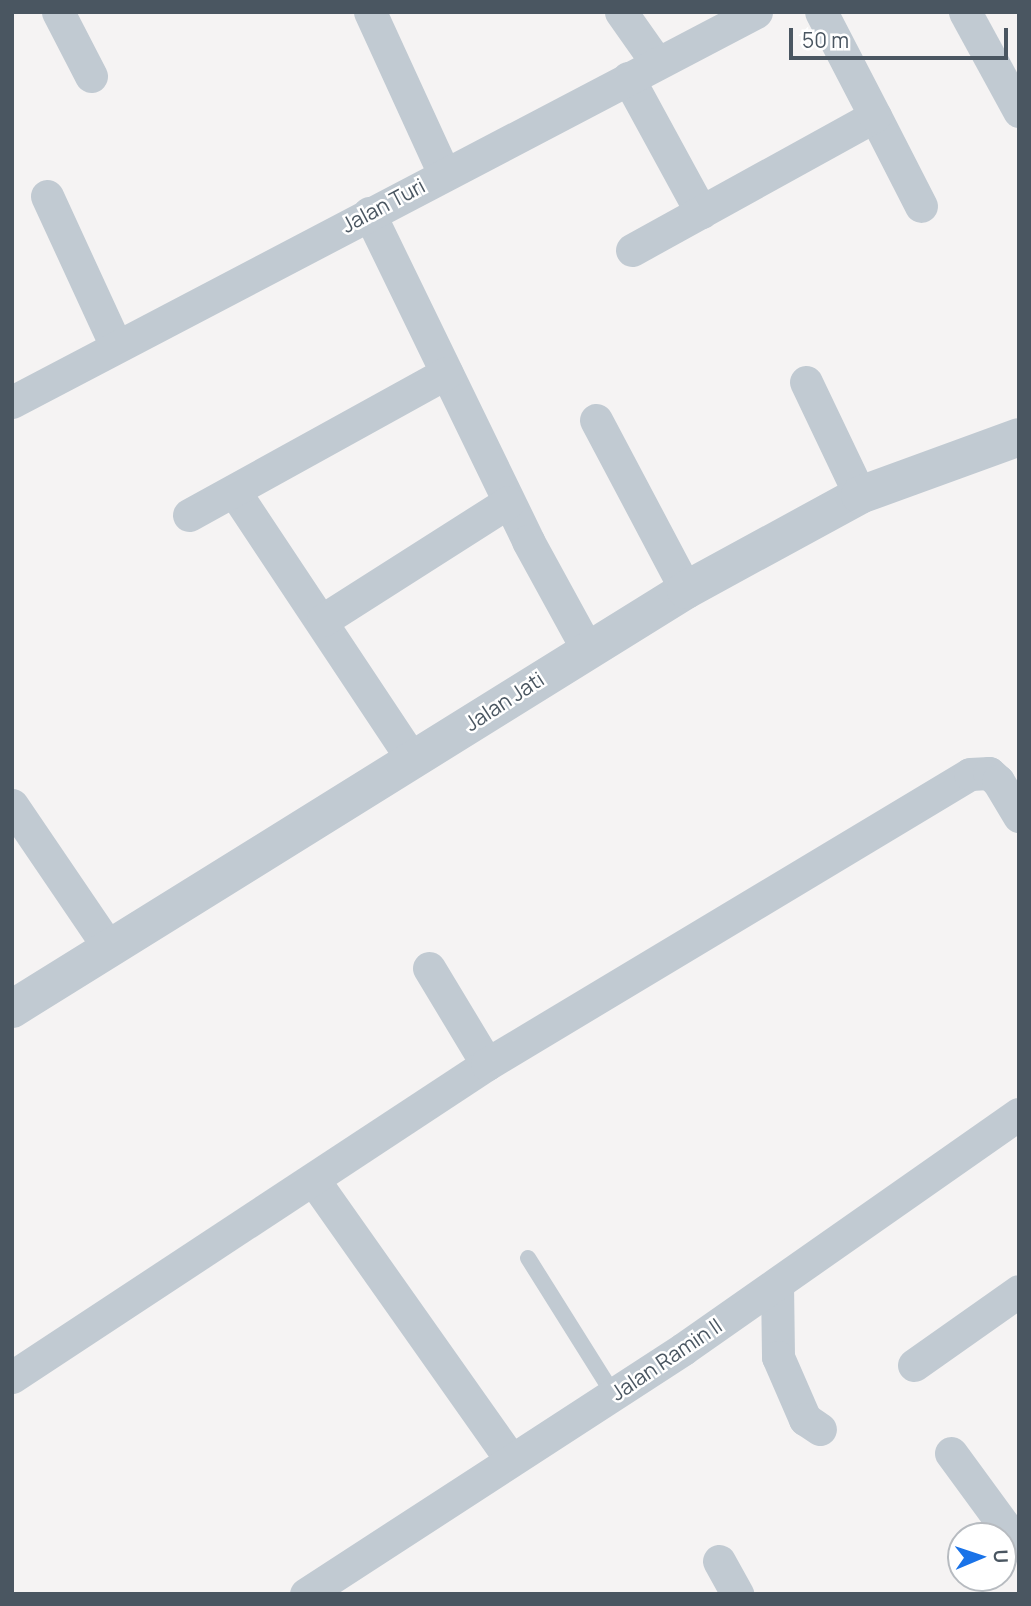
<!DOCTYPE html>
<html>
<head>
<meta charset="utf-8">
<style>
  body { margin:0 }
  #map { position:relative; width:1031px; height:1606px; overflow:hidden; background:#f5f3f3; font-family:Manrope,sans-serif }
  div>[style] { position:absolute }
  .service>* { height:16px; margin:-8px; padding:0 8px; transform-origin:8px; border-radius:8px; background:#c1cad2 }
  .minor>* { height:33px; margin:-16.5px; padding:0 16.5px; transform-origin:16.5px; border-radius:16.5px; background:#c1cad2 }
  .tertiary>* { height:38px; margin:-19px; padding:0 19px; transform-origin:19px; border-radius:19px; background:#c1cad2 }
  span { translate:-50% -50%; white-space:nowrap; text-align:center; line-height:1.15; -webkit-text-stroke:5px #fff; paint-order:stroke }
  .street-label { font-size:21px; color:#4a5661 }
  .frame { position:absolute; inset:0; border:14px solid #4a5661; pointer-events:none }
  .north { position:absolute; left:947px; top:1522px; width:70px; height:70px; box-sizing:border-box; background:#fff; border:2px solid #b7bbc0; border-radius:50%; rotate:88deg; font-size:19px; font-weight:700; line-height:28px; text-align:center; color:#4a5661 }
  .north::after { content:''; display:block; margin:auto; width:24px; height:32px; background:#1a73e8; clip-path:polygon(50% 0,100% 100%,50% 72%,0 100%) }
  .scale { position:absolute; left:789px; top:28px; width:219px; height:32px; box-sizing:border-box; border:4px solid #4a5661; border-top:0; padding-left:9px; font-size:21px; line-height:24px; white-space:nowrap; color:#4a5661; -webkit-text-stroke:5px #fff; paint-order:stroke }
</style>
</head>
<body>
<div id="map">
  <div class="service">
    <i style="left:528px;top:1258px;width:162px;rotate:57.9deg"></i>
  </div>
  <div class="minor">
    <i style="left:58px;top:12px;width:72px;rotate:62.7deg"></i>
    <i style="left:370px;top:12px;width:178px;rotate:65.4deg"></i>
    <i style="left:621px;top:12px;width:62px;rotate:54.8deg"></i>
    <i style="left:965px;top:12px;width:113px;rotate:61.4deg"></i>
    <i style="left:628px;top:78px;width:153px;rotate:61.4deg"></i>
    <i style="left:875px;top:116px;width:101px;rotate:62.9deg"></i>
    <i style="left:47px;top:196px;width:165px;rotate:65.3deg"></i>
    <i style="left:369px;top:213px;width:365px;rotate:64.1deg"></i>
    <i style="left:528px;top:541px;width:121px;rotate:61.3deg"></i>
    <i style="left:632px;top:250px;width:277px;rotate:-28.9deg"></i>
    <i style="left:875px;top:116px;width:117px;rotate:-117.4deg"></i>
    <i style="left:806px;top:382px;width:125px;rotate:64.5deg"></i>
    <i style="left:12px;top:402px;width:840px;rotate:-27.66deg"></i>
    <i style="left:596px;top:420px;width:192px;rotate:62.1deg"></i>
    <i style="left:234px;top:491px;width:323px;rotate:56.4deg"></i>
    <i style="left:189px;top:515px;width:294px;rotate:-28.9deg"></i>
    <i style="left:323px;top:620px;width:219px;rotate:-32.5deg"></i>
    <i style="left:12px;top:805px;width:174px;rotate:55.8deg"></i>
    <i style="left:429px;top:968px;width:112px;rotate:58.9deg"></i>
    <i style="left:315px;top:1182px;width:340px;rotate:54.8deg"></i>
    <i style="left:777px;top:1284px;width:73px;rotate:89.2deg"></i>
    <i style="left:778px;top:1357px;width:68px;rotate:66.5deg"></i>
    <i style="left:805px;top:1419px;width:18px;rotate:34deg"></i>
    <i style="left:914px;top:1365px;width:128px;rotate:-35.2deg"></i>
    <i style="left:12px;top:1377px;width:569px;rotate:-33.38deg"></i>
    <i style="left:487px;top:1064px;width:563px;rotate:-30.98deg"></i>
    <i style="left:970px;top:774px;width:19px;rotate:-3deg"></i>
    <i style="left:989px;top:773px;width:12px;rotate:42deg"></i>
    <i style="left:998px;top:781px;width:41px;rotate:59deg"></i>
    <i style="left:951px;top:1453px;width:115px;rotate:53.8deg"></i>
    <i style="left:719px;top:1561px;width:38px;rotate:61deg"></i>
    <i style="left:306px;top:1594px;width:450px;rotate:-33deg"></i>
    <i style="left:683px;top:1349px;width:410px;rotate:-35deg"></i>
  </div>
  <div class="tertiary">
    <i style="left:12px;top:1009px;width:794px;rotate:-31.87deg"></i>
    <i style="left:686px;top:590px;width:198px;rotate:-28.6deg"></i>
    <i style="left:860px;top:495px;width:169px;rotate:-20deg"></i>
  </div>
  <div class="street-label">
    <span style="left:383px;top:205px;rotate:-28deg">Jalan Turi</span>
    <span style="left:504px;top:701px;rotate:-33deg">Jalan Jati</span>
    <span style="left:666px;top:1359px;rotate:-34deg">Jalan Ramin II</span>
  </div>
  <div class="frame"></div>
  <div class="north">U</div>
  <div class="scale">50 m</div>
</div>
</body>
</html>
